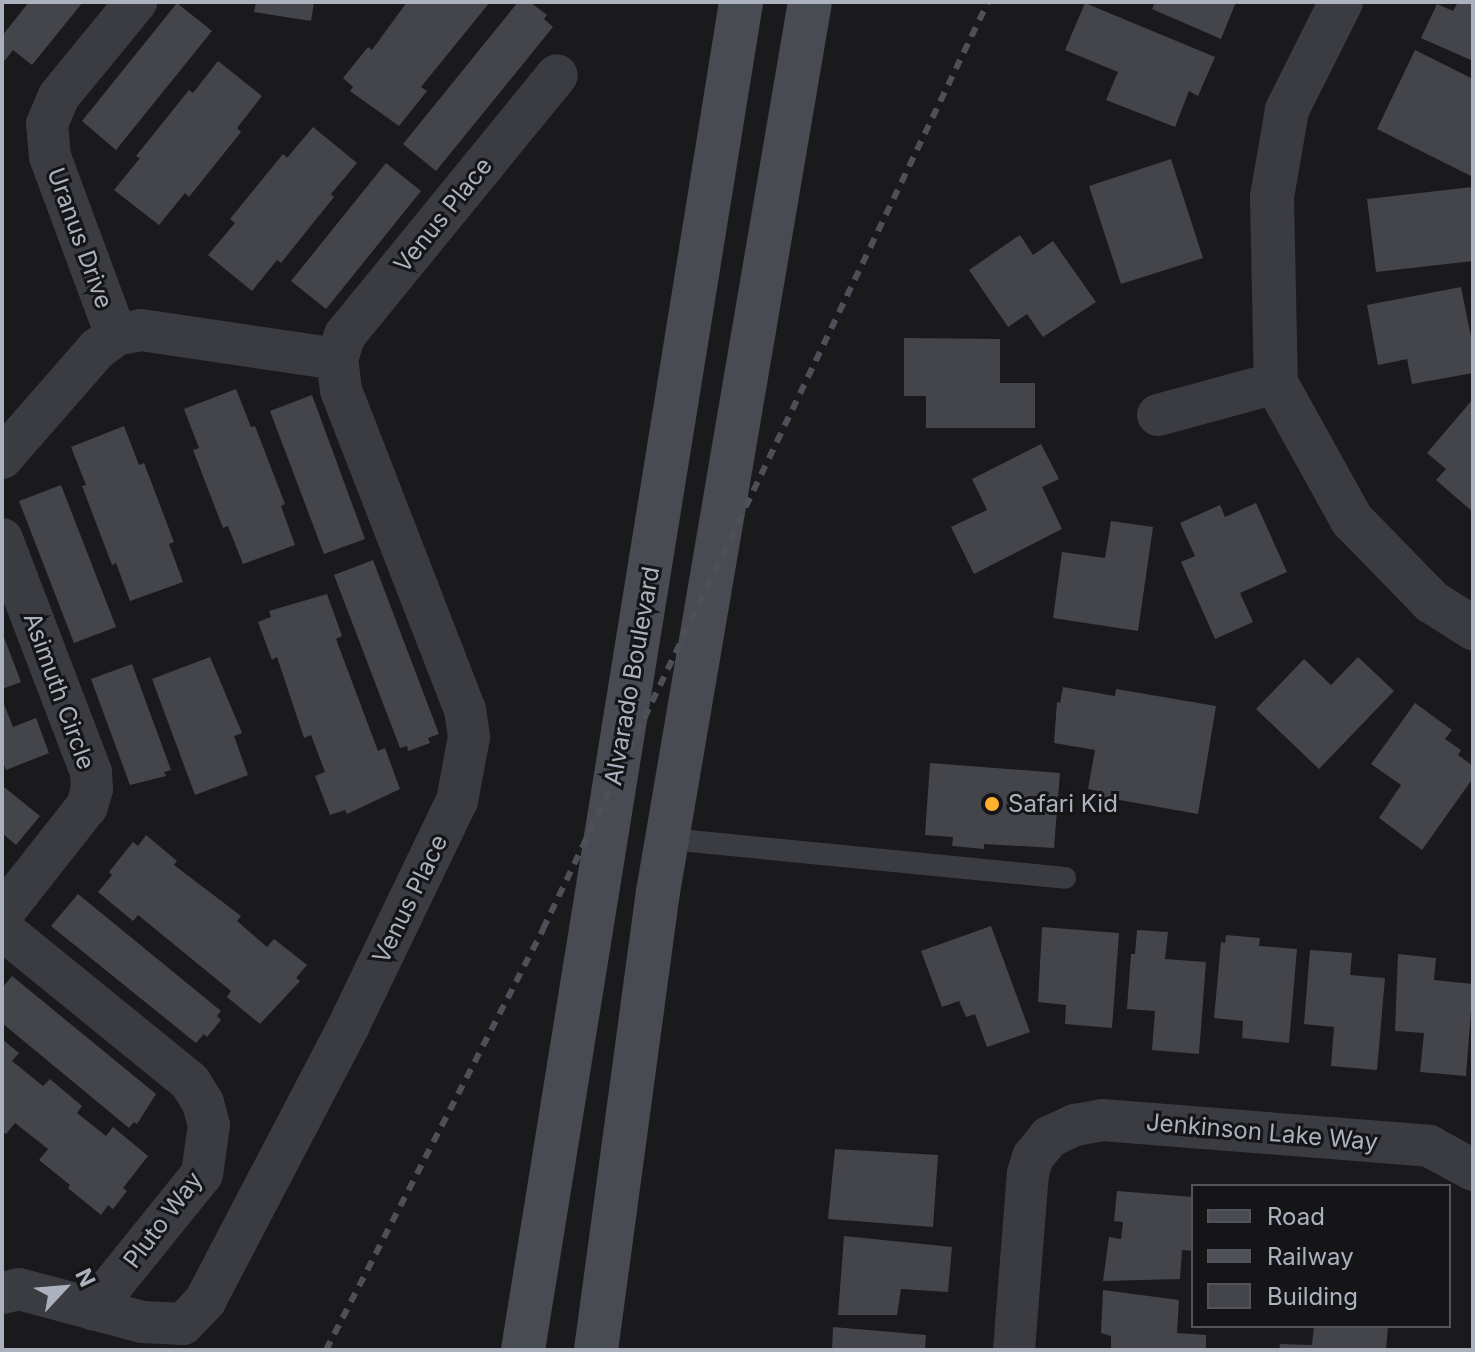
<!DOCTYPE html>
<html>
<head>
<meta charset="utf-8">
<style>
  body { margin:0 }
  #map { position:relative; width:1475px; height:1352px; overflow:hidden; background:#1a1a1d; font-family:Inter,sans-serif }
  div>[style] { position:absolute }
  .building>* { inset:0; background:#44454a }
  .service>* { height:22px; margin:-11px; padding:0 11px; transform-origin:11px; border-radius:11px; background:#3b3c42 }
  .minor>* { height:42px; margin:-21px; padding:0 21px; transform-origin:21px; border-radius:21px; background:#3b3c42 }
  .tertiary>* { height:44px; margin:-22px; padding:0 22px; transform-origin:22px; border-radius:22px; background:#3b3c42 }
  .secondary>* { height:44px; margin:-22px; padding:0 22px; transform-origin:22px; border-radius:22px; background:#484b52 }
  .rail>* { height:6px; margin-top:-3px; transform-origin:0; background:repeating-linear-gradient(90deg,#4d5057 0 10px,transparent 0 18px) }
  .dots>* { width:22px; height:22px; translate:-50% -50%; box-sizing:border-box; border:4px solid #151518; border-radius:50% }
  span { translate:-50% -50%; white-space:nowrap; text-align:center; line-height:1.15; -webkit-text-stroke:6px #151518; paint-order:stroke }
  .street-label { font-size:24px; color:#acb2bd }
  .poi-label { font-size:24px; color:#acb2bd }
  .left { translate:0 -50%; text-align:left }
  .frame { position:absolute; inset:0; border:4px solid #acb2bd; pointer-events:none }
  .legend { position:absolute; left:1191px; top:1184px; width:260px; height:144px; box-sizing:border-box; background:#151518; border:2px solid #51545a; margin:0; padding:10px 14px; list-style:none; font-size:24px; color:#acb2bd }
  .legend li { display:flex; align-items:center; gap:16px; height:40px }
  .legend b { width:40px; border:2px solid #51545a }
  .north { position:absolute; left:24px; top:1248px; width:80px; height:80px; -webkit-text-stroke:6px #151518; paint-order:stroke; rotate:64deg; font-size:22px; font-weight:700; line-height:32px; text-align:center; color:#acb2bd }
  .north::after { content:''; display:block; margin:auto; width:28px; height:36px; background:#acb2bd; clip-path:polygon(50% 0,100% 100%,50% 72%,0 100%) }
</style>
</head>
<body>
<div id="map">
  <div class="building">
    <i style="clip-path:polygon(29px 2px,83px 2px,32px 65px,13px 50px,2px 64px,2px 36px)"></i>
    <i style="clip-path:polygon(256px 2px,314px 2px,311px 21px,254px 12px)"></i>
    <i style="clip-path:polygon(407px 2px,490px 2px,421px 87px,427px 91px,399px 126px,350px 91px,353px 87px,343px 78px,368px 47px,372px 50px)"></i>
    <i style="clip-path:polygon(518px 2px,530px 2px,547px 15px,544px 19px,553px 27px,436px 171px,403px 144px)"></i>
    <i style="clip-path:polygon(1155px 2px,1236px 2px,1221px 39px,1152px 9px)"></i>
    <i style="clip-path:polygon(1458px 2px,1473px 2px,1473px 61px,1421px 38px,1437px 4px,1453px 11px)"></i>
    <i style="clip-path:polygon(177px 3px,212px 31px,116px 150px,82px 121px)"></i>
    <i style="clip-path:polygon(1085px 3px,1215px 57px,1198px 96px,1189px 91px,1175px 127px,1106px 100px,1118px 72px,1065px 50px)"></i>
    <i style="clip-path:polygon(1415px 50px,1473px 79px,1473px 177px,1377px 129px)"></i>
    <i style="clip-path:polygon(218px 61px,262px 96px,237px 128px,241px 132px,189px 197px,185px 193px,159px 225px,114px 190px,140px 158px,136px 156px,189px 90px,193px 93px)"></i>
    <i style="clip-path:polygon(313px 127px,357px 163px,331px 194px,334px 197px,281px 263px,277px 260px,252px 291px,208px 255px,235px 223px,230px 219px,283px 154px,287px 158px)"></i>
    <i style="clip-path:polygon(1171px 159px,1203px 258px,1121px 284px,1089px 186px)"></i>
    <i style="clip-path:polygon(386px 163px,421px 191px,326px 309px,291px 281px)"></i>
    <i style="clip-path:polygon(1472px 187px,1473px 261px,1376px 272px,1367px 199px)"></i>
    <i style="clip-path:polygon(1020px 235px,1033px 255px,1053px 241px,1096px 302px,1043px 337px,1027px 314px,1008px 327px,969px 270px)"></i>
    <i style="clip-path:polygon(1461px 287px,1473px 347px,1473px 373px,1412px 384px,1407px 359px,1378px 365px,1367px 305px)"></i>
    <i style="clip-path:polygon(904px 338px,1000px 339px,1000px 383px,1035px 383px,1035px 428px,926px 428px,926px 396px,904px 396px)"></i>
    <i style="clip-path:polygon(236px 389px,251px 427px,255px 426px,285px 504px,281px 506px,295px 545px,243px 564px,228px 526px,223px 528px,193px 450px,199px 448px,184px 409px)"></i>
    <i style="clip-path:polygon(312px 395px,365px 539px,324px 554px,270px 411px)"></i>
    <i style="clip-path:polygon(1473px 399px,1473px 512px,1436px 480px,1446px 469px,1427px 453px)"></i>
    <i style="clip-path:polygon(124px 426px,139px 465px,144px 463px,174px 542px,169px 544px,183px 582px,130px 601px,116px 563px,112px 565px,82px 486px,86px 485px,71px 447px)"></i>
    <i style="clip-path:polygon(1041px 444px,1059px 479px,1042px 487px,1062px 529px,974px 574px,951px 527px,987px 510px,972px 479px)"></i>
    <i style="clip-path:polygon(61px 485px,116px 627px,74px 643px,19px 501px)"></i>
    <i style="clip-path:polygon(1256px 503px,1287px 572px,1240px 593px,1253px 622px,1215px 639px,1181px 562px,1195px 556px,1180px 523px,1220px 505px,1225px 517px)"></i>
    <i style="clip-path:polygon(1111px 521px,1153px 527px,1138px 631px,1053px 618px,1062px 552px,1105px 558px)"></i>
    <i style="clip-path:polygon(373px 560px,439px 734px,428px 738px,430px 743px,408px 751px,407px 746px,400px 748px,334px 575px)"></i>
    <i style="clip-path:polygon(327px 594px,342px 636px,336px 639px,378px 751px,385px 748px,400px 789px,347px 814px,345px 810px,330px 815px,315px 776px,325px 772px,311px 735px,304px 738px,277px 657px,272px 660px,258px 622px,271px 617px,269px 611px)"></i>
    <i style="clip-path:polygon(2px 632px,21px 682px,2px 689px)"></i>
    <i style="clip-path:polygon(210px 657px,242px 733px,234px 736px,248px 775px,195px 795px,152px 679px)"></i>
    <i style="clip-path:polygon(1358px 657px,1394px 691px,1319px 769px,1256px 709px,1304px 659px,1331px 685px)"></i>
    <i style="clip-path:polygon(132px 664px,171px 770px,164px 772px,166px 776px,130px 785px,91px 679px)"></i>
    <i style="clip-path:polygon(1063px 687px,1115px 696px,1116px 689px,1216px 706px,1198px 814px,1097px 796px,1098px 791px,1088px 789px,1095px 750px,1054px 743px,1057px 702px,1060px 703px)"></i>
    <i style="clip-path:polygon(2px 699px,13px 727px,36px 718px,49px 753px,6px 770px,2px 760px)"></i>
    <i style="clip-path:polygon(1415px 703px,1452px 730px,1445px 739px,1461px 750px,1458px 755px,1473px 766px,1473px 778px,1422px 850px,1379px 818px,1401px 785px,1371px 764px)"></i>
    <i style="clip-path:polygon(930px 763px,1060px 773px,1054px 848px,984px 844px,984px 849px,952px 846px,953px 837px,925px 835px)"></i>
    <i style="clip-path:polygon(4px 787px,40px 816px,16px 845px,2px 833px)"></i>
    <i style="clip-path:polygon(146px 835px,177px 861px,174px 865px,241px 916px,237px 921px,267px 947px,274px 939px,307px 965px,296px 978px,300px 981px,260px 1024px,227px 997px,231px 991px,138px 915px,133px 921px,98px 892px,112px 875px,109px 872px,133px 842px,138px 846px)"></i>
    <i style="clip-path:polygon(78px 894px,221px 1011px,217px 1016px,221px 1020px,207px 1037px,204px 1034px,196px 1043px,51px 926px)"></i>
    <i style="clip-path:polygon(991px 926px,1030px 1032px,987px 1047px,975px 1014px,966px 1017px,959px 1001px,942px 1007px,921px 951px)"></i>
    <i style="clip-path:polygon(1042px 927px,1119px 933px,1112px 1028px,1065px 1024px,1066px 1005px,1038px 1002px)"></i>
    <i style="clip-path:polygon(1137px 930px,1168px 932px,1165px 959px,1206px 962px,1199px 1054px,1152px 1050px,1155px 1011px,1127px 1009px,1131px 954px,1135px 954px)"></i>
    <i style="clip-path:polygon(1226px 935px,1260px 938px,1259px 946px,1297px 949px,1289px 1043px,1242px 1038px,1243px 1021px,1214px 1018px,1221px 942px,1225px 943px)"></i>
    <i style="clip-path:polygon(1310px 950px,1352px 953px,1350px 975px,1385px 978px,1377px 1070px,1331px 1066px,1334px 1027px,1304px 1024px)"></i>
    <i style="clip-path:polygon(1398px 954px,1436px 958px,1434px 980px,1473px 984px,1466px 1076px,1420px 1072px,1424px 1033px,1395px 1031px)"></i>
    <i style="clip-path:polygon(12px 976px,156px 1094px,137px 1124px,134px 1122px,129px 1128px,2px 1023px,2px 988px)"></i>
    <i style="clip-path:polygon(2px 1039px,19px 1053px,12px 1061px,43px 1086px,50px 1079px,82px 1106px,77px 1113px,106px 1136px,113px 1127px,148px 1156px,123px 1188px,127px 1191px,113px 1209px,108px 1205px,101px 1215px,68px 1188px,70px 1185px,39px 1160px,48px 1149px,15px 1123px,6px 1134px,2px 1131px)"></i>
    <i style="clip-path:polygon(835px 1149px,938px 1155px,933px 1227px,828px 1219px)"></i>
    <i style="clip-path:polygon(1117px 1191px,1193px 1197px,1193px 1251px,1182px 1250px,1180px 1279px,1103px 1281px,1109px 1237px,1121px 1239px,1123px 1222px,1114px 1221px)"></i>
    <i style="clip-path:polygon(844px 1236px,952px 1247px,948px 1292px,901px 1289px,897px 1315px,838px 1315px)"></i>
    <i style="clip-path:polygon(1103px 1290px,1179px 1300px,1177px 1333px,1206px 1335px,1206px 1350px,1111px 1350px,1111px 1336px,1101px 1333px)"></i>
    <i style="clip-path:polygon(1314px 1326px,1388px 1326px,1386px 1350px,1279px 1350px,1280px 1344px,1312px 1345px)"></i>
    <i style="clip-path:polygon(833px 1327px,926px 1335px,925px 1350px,832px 1350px)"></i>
  </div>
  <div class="service">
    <i style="left:669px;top:839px;width:398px;rotate:5.6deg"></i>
  </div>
  <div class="minor">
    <i style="left:116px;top:335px;width:25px;rotate:-11deg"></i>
    <i style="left:141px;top:330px;width:198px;rotate:8.4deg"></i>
    <i style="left:337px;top:359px;width:25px;rotate:-72deg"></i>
    <i style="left:345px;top:335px;width:335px;rotate:-50.8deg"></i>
    <i style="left:1158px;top:415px;width:122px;rotate:-15.2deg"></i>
    <i style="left:2px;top:458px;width:145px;rotate:-48.9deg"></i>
    <i style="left:97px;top:349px;width:24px;rotate:-36deg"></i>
    <i style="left:116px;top:335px;width:190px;rotate:-110.3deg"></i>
    <i style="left:50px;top:157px;width:33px;rotate:-95deg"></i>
    <i style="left:47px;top:124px;width:30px;rotate:-67deg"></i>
    <i style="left:59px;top:96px;width:122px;rotate:-50.7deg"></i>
    <i style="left:2px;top:539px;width:249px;rotate:69.1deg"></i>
    <i style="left:91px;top:772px;width:17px;rotate:87deg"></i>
    <i style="left:92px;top:789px;width:18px;rotate:106deg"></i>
    <i style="left:87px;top:806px;width:137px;rotate:128.2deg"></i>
    <i style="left:2px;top:929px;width:242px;rotate:39.1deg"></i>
    <i style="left:190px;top:1082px;width:25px;rotate:58deg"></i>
    <i style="left:203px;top:1103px;width:23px;rotate:75deg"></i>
    <i style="left:209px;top:1125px;width:49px;rotate:98.1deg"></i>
    <i style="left:202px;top:1174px;width:174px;rotate:128.9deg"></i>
    <i style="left:2px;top:1293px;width:17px;rotate:-13deg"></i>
    <i style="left:19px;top:1289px;width:127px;rotate:15deg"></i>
    <i style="left:142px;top:1322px;width:41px;rotate:2.8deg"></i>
    <i style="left:183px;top:1324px;width:32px;rotate:-46deg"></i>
    <i style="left:205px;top:1301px;width:311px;rotate:-62.4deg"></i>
    <i style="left:349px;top:1025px;width:249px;rotate:-64.3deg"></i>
    <i style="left:457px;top:801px;width:65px;rotate:-79.4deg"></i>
    <i style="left:469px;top:737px;width:27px;rotate:-98deg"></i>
    <i style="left:465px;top:710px;width:343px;rotate:-111.2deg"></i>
    <i style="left:341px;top:390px;width:31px;rotate:-97deg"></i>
    <i style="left:1014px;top:1350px;width:177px;rotate:-85.5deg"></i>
    <i style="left:1028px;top:1174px;width:18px;rotate:-74deg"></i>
    <i style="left:1033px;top:1157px;width:26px;rotate:-51deg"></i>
    <i style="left:1049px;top:1137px;width:29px;rotate:-25deg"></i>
    <i style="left:1075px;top:1125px;width:27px;rotate:-10deg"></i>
    <i style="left:1102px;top:1120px;width:328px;rotate:4.5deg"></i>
    <i style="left:1429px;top:1146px;width:50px;rotate:28.6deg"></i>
  </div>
  <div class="tertiary">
    <i style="left:1341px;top:2px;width:121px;rotate:116.6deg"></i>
    <i style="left:1287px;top:110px;width:88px;rotate:99.8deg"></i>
    <i style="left:1272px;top:197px;width:186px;rotate:88.8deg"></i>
    <i style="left:1276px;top:383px;width:157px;rotate:61deg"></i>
    <i style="left:1352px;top:520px;width:115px;rotate:45.7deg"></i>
    <i style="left:1432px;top:602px;width:49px;rotate:32.4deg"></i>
  </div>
  <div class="secondary">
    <i style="left:523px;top:1350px;width:1366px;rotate:-80.81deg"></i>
    <i style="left:596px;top:1350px;width:462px;rotate:-82.3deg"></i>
    <i style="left:658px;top:892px;width:903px;rotate:-80.31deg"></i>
  </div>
  <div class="rail">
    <i style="left:326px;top:1350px;width:474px;rotate:-62.7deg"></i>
    <i style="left:543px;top:929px;width:1028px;rotate:-64.36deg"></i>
  </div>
  <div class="dots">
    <i style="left:992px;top:804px;background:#ffb02f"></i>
  </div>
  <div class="street-label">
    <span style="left:443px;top:215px;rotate:-51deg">Venus Place</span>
    <span style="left:80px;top:238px;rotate:70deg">Uranus Drive</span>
    <span style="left:632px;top:676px;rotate:-80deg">Alvarado Boulevard</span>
    <span style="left:59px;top:691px;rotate:70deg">Asimuth Circle</span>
    <span style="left:410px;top:899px;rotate:-64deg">Venus Place</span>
    <span style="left:1262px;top:1132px;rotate:5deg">Jenkinson Lake Way</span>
    <span style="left:163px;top:1220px;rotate:-53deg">Pluto Way</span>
  </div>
  <div class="poi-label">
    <span class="left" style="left:1008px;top:804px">Safari Kid</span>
  </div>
  <div class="frame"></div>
  <ul class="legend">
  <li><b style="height:10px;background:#484b52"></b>Road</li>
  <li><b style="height:10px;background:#4d5057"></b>Railway</li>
  <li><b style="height:22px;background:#44454a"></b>Building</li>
  </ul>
  <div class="north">N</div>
</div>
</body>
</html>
